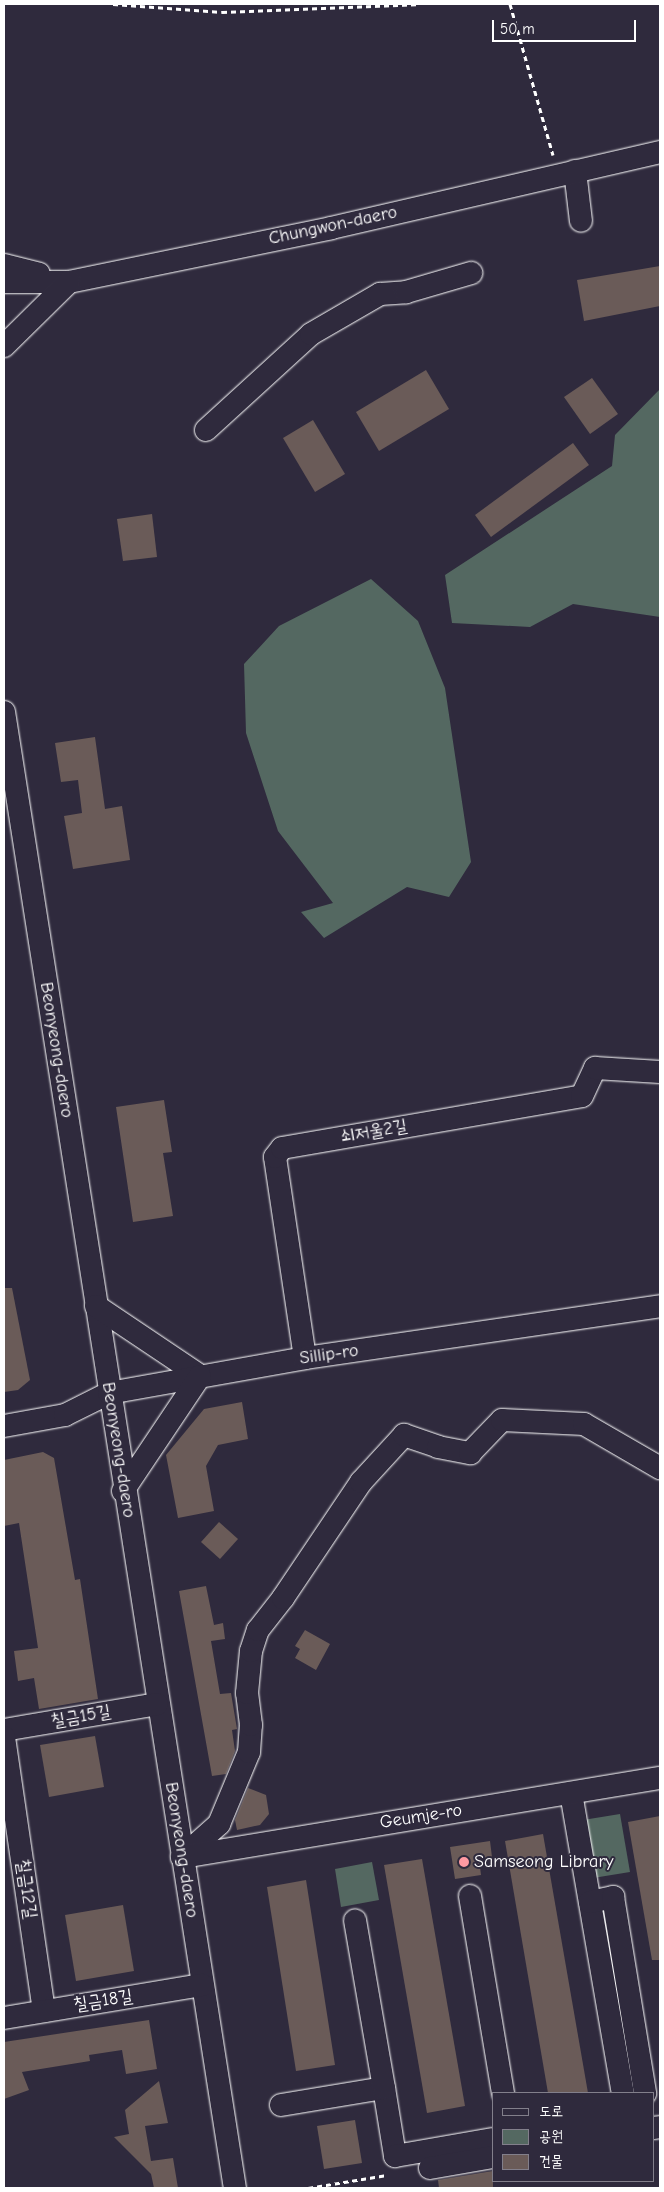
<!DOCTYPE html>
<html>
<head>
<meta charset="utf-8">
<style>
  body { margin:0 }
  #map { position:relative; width:664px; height:2192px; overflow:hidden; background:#2f2a3d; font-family:"Comic Neue","Poor Story",sans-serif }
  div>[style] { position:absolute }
  .green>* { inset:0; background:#546861 }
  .building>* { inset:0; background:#6a5b58 }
  .path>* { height:3px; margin-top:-1.5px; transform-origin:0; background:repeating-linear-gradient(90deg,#fff 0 5px,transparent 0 9px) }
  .roads { filter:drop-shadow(0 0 1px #fff) drop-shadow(0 0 1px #fff) }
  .minor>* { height:22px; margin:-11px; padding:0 11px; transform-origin:11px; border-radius:11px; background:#2f2a3d }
  .dots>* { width:14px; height:14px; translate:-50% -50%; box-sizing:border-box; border:2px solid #2f2a3d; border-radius:50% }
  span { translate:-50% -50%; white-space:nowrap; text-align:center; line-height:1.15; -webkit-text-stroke:4px #2f2a3d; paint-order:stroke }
  .street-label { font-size:18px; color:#fff }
  .poi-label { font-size:18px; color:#fff }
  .left { translate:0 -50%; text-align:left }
  .frame { position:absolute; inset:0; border:5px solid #fff; pointer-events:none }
  .legend { position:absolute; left:492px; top:2092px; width:162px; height:90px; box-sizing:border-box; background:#2f2a3d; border:1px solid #827f8b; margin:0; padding:6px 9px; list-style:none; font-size:15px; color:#fff }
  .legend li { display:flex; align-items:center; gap:10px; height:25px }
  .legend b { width:25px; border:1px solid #827f8b }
  .scale { position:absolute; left:492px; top:20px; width:144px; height:22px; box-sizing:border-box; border:2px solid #fff; border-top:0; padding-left:6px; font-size:15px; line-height:18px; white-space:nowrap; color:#fff; -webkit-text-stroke:4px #2f2a3d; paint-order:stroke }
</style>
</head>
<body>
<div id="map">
  <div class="green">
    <i style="clip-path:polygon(660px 389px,660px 617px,573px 604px,530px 627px,452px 623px,445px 575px,612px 466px,615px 435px)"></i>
    <i style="clip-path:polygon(371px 579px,418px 621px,445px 688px,471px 862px,449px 897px,407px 887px,324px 938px,301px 912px,333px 903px,278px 831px,246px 733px,244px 664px,279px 626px)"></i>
    <i style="clip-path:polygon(620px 1814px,630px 1872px,593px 1878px,583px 1820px)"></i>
    <i style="clip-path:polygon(372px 1862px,379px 1900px,341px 1907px,335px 1869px)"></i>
  </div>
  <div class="building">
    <i style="clip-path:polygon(660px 266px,660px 306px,584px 321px,577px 280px)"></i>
    <i style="clip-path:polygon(426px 370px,449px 409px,379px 451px,356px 412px)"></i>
    <i style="clip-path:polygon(592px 378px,618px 414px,590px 434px,564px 397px)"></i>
    <i style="clip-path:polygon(313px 420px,345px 474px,315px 492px,283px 438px)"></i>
    <i style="clip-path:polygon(573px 443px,589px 465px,491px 537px,475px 515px)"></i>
    <i style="clip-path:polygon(152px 514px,157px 557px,123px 561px,117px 519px)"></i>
    <i style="clip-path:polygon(95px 737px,105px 809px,122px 806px,130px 860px,73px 869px,64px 816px,82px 813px,78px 780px,61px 782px,55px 743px)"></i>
    <i style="clip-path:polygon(164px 1100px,172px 1152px,163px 1153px,173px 1216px,133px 1222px,116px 1107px)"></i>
    <i style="clip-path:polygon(4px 1288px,12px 1288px,30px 1380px,18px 1390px,4px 1392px)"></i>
    <i style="clip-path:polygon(242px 1402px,248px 1439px,218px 1445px,206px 1466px,214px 1511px,178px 1518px,166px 1455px,204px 1409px)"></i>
    <i style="clip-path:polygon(43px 1452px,54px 1458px,75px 1580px,80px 1579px,98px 1699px,39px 1709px,34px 1678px,18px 1681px,14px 1651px,38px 1648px,19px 1523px,4px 1526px,4px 1460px)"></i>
    <i style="clip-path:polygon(219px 1522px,238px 1539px,220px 1559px,201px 1542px)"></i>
    <i style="clip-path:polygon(206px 1586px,214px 1625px,223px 1623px,225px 1639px,211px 1641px,220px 1694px,231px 1693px,237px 1729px,232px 1730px,235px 1751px,226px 1774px,212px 1776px,179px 1591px)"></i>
    <i style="clip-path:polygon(305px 1630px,330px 1644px,316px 1670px,295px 1658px,300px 1649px,295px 1646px)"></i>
    <i style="clip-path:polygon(95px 1736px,104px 1787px,49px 1797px,40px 1745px)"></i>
    <i style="clip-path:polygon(248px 1788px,266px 1795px,269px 1814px,260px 1825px,237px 1830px,235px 1820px)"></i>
    <i style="clip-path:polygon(660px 1816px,660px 1960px,652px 1960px,628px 1822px)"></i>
    <i style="clip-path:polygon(543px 1834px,588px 2093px,548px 2093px,505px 1841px)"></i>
    <i style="clip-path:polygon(490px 1841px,492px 1857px,479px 1859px,481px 1875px,455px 1879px,450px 1847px)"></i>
    <i style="clip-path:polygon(422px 1859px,465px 2106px,427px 2113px,384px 1865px)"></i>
    <i style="clip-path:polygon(306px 1880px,335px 2065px,296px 2071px,267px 1887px)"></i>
    <i style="clip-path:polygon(123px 1905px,134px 1971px,76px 1981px,65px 1915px)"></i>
    <i style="clip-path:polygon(149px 2020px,157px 2069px,126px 2074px,122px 2050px,89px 2055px,90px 2061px,22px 2072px,29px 2090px,4px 2099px,4px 2042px)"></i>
    <i style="clip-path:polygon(159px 2081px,168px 2123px,145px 2126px,151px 2161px,173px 2158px,178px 2188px,154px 2188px,151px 2174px,114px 2137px,129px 2134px,125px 2110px)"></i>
    <i style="clip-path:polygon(355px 2120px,362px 2163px,324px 2169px,317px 2126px)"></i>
    <i style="clip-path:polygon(493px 2171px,493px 2188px,439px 2188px,438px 2180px)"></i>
  </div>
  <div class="path">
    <i style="left:113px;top:4px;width:109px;rotate:4.2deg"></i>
    <i style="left:222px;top:12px;width:195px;rotate:-2.3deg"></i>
    <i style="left:510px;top:4px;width:157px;rotate:74.1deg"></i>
    <i style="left:308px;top:2188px;width:80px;rotate:-9.3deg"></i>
  </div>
  <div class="roads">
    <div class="minor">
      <i style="left:575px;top:171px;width:50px;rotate:83.2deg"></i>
      <i style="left:4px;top:265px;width:36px;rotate:14deg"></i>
      <i style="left:4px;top:282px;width:65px"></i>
      <i style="left:69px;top:282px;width:268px;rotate:-11.6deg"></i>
      <i style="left:331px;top:228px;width:338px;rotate:-13deg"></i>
      <i style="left:4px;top:346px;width:91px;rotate:-44.6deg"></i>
      <i style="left:206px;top:430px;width:142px;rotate:-42.4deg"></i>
      <i style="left:311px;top:334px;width:80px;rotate:-30.1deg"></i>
      <i style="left:380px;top:294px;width:26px;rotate:-4deg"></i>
      <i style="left:406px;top:292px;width:68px;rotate:-16.3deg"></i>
      <i style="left:4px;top:712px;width:1494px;rotate:81.11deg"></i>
      <i style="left:96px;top:1306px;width:125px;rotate:33.9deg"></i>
      <i style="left:305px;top:1358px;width:203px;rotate:-98.5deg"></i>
      <i style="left:275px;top:1157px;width:11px;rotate:-52deg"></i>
      <i style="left:282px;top:1148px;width:304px;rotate:-9.8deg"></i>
      <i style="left:582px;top:1096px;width:31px;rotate:-65deg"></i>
      <i style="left:595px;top:1068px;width:65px;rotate:3.5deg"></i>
      <i style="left:4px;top:1426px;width:62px;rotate:-10.2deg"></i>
      <i style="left:65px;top:1415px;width:49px;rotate:-26.6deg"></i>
      <i style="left:109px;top:1393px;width:199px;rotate:-10.1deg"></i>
      <i style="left:305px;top:1358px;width:359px;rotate:-8.3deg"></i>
      <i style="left:123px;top:1491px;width:138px;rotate:-56.2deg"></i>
      <i style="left:4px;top:1730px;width:155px;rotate:-9.6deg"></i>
      <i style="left:4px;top:1737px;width:277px;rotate:81.7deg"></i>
      <i style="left:571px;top:1793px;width:304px;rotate:80.2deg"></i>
      <i style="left:182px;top:1857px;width:50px;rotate:-41.7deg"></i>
      <i style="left:219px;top:1824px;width:78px;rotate:-67.4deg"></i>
      <i style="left:249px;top:1752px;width:27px;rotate:-86deg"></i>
      <i style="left:251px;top:1725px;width:32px;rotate:-97deg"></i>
      <i style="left:247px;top:1693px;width:42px;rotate:-84.6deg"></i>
      <i style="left:251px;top:1651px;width:22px;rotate:-72deg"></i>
      <i style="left:258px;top:1630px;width:41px;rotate:-52deg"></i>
      <i style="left:283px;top:1598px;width:140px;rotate:-56.1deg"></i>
      <i style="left:361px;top:1482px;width:64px;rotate:-47.5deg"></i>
      <i style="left:404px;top:1435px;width:36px;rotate:19deg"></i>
      <i style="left:438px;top:1447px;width:33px;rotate:11deg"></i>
      <i style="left:470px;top:1453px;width:46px;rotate:-45.9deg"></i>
      <i style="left:502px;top:1420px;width:82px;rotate:2.8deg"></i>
      <i style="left:584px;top:1424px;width:88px;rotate:30.1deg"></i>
      <i style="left:182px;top:1857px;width:484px;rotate:-9.4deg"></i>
      <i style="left:470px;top:1896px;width:200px;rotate:80.5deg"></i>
      <i style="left:590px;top:1902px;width:24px;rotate:-12deg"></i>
      <i style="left:613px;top:1897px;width:199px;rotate:80.7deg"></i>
      <i style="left:4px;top:2018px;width:201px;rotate:-9.5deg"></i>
      <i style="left:384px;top:2088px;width:69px;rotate:80.8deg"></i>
      <i style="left:395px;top:2156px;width:99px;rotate:-9.8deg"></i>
      <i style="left:281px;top:2105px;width:104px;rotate:-9.4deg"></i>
      <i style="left:384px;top:2088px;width:170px;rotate:-99.8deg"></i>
      <i style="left:653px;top:2128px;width:7px;rotate:-8deg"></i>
      <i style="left:430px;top:2168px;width:64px;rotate:-9.9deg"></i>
    </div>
  </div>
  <div class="dots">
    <i style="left:464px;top:1862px;background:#ff9aa2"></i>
  </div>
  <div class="street-label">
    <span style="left:333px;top:226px;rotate:-12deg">Chungwon-daero</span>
    <span style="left:56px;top:1050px;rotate:81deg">Beonyeong-daero</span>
    <span style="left:374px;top:1132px;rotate:-10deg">쇠저울2길</span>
    <span style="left:329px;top:1355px;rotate:-8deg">Sillip-ro</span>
    <span style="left:118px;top:1450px;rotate:81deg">Beonyeong-daero</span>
    <span style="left:81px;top:1717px;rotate:-10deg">칠금15길</span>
    <span style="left:421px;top:1817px;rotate:-9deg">Geumje-ro</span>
    <span style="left:181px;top:1850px;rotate:81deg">Beonyeong-daero</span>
    <span style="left:26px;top:1889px;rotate:82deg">칠금12길</span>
    <span style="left:103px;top:2001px;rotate:-9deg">칠금18길</span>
  </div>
  <div class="poi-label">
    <span class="left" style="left:474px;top:1862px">Samseong Library</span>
  </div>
  <div class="frame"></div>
  <ul class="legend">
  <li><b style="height:6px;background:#2f2a3d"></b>도로</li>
  <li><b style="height:14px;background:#546861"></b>공원</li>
  <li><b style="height:14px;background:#6a5b58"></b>건물</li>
  </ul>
  <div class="scale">50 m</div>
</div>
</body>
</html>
